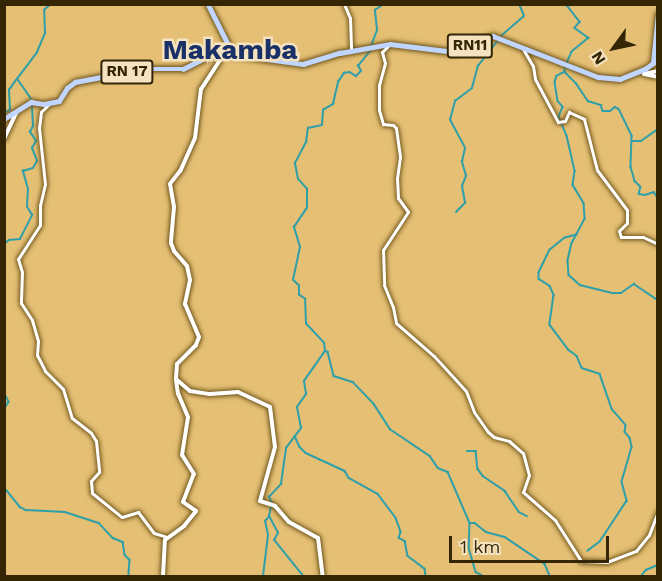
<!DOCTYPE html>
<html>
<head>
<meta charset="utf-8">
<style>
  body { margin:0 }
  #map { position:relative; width:662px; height:581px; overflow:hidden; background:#e4bf74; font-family:"Work Sans",sans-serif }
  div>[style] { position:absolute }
  .stream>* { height:1.5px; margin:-0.75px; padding:0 0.75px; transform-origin:0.75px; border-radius:0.75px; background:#2f9fa9 }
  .roads { filter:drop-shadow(0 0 2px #70561b) drop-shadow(0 0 2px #70561b) }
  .tertiary>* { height:3px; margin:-1.5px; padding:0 1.5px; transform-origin:1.5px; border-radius:1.5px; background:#fff }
  .secondary>* { height:4px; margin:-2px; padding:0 2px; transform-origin:2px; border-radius:2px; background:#fff }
  .primary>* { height:4.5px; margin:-2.25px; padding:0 2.25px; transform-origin:2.25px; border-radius:2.25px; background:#c0d5ff }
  span { translate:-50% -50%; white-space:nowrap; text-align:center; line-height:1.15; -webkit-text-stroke:5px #f5e3bf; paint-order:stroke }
  .shield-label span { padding:2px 4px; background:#f5e3bf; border:2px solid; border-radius:4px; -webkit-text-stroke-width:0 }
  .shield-label { font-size:15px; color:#342605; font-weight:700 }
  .town-label { font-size:28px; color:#193168; font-weight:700 }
  .frame { position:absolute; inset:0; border:6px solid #342605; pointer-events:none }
  .north { position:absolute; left:584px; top:18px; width:60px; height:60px; -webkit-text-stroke:4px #f5e3bf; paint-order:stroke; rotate:237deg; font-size:16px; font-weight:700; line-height:24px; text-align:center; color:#342605 }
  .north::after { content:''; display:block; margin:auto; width:21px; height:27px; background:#342605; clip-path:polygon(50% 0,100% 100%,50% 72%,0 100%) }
  .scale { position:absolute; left:449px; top:536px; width:160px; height:27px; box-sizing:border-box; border:3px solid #342605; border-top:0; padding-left:8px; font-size:18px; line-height:21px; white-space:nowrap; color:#342605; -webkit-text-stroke:4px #f5e3bf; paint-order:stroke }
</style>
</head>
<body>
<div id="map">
  <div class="stream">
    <i style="left:566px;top:4px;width:23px;rotate:52deg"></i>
    <i style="left:580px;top:22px;width:8px;rotate:130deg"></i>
    <i style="left:575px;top:28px;width:17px;rotate:36deg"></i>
    <i style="left:589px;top:38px;width:22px;rotate:141deg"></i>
    <i style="left:572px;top:52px;width:12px;rotate:114deg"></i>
    <i style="left:501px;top:36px;width:30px;rotate:-41deg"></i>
    <i style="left:524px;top:16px;width:13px;rotate:-113deg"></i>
    <i style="left:371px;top:46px;width:17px;rotate:-69deg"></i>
    <i style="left:377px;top:30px;width:20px;rotate:-96deg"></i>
    <i style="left:375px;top:10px;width:11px;rotate:-34deg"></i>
    <i style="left:565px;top:67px;width:5px;rotate:90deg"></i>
    <i style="left:565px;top:72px;width:16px;rotate:45deg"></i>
    <i style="left:576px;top:83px;width:22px;rotate:56deg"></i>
    <i style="left:588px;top:101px;width:14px;rotate:17deg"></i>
    <i style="left:601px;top:105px;width:6px;rotate:72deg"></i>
    <i style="left:603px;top:111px;width:7px"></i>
    <i style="left:610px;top:111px;width:6px;rotate:-39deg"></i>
    <i style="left:615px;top:107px;width:4px;rotate:27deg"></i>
    <i style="left:619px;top:109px;width:30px;rotate:64deg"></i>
    <i style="left:632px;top:136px;width:31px;rotate:92deg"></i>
    <i style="left:631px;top:167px;width:15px;rotate:74deg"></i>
    <i style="left:635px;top:181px;width:8px;rotate:45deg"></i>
    <i style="left:641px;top:187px;width:7px;rotate:106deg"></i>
    <i style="left:639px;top:194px;width:6px;rotate:9deg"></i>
    <i style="left:645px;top:195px;width:9px;rotate:-18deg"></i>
    <i style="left:654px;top:192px;width:7px;rotate:56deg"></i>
    <i style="left:565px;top:72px;width:9px;rotate:153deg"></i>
    <i style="left:557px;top:76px;width:6px;rotate:108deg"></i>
    <i style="left:555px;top:82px;width:19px;rotate:81deg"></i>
    <i style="left:558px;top:101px;width:8px;rotate:50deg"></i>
    <i style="left:563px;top:107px;width:11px;rotate:112deg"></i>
    <i style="left:559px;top:117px;width:21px;rotate:67deg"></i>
    <i style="left:567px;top:136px;width:36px;rotate:77deg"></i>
    <i style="left:575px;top:171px;width:14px;rotate:98deg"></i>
    <i style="left:573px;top:185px;width:21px;rotate:59deg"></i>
    <i style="left:584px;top:203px;width:16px;rotate:86deg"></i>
    <i style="left:585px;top:219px;width:27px;rotate:118deg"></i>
    <i style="left:572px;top:243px;width:18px;rotate:103deg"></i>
    <i style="left:568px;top:261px;width:14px;rotate:86deg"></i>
    <i style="left:569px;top:275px;width:15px;rotate:42deg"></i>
    <i style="left:580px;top:285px;width:34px;rotate:14deg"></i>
    <i style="left:613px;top:293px;width:8px"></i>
    <i style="left:621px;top:293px;width:16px;rotate:-35deg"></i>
    <i style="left:634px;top:284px;width:29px;rotate:34deg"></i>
    <i style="left:31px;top:99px;width:24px;rotate:-125deg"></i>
    <i style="left:17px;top:79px;width:34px;rotate:-53deg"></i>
    <i style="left:37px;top:52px;width:21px;rotate:-67deg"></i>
    <i style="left:45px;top:33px;width:23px;rotate:-92deg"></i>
    <i style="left:44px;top:10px;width:9px;rotate:-41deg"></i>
    <i style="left:4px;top:113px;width:7px;rotate:-27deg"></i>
    <i style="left:10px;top:110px;width:20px;rotate:-93deg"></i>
    <i style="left:9px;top:90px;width:12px;rotate:-55deg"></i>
    <i style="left:633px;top:141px;width:8px"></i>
    <i style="left:641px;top:141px;width:21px;rotate:-35deg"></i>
    <i style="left:456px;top:212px;width:13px;rotate:-45deg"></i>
    <i style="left:465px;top:203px;width:17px;rotate:-100deg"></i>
    <i style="left:462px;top:186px;width:11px;rotate:-68deg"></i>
    <i style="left:466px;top:176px;width:15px;rotate:-106deg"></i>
    <i style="left:462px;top:162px;width:14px;rotate:-78deg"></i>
    <i style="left:465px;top:148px;width:32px;rotate:-118deg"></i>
    <i style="left:450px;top:120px;width:20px;rotate:-75deg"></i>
    <i style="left:455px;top:101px;width:21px;rotate:-37deg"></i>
    <i style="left:472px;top:88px;width:23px;rotate:-75deg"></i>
    <i style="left:478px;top:66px;width:34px;rotate:-52deg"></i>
    <i style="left:577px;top:235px;width:12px;rotate:166deg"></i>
    <i style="left:565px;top:238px;width:19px;rotate:141deg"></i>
    <i style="left:550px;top:250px;width:25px;rotate:116deg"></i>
    <i style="left:539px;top:273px;width:6px;rotate:90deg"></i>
    <i style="left:539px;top:279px;width:13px;rotate:32deg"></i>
    <i style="left:550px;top:286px;width:10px;rotate:66deg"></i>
    <i style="left:554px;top:295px;width:30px;rotate:98deg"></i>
    <i style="left:550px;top:325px;width:31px;rotate:53deg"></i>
    <i style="left:569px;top:350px;width:10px;rotate:37deg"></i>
    <i style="left:577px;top:356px;width:13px;rotate:67deg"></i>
    <i style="left:582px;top:368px;width:19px;rotate:18deg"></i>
    <i style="left:600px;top:374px;width:37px;rotate:71deg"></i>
    <i style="left:612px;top:409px;width:21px;rotate:49deg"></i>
    <i style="left:626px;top:425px;width:7px;rotate:98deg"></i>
    <i style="left:625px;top:432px;width:8px;rotate:50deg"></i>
    <i style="left:630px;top:438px;width:9px;rotate:77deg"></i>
    <i style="left:632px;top:447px;width:36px;rotate:106deg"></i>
    <i style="left:622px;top:482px;width:20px;rotate:75deg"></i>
    <i style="left:627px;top:501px;width:49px;rotate:123.4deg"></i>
    <i style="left:600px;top:542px;width:15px;rotate:143deg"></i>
    <i style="left:4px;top:244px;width:6px;rotate:-39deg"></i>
    <i style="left:9px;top:240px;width:11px;rotate:-5deg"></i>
    <i style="left:20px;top:239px;width:27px;rotate:-63deg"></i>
    <i style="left:32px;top:215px;width:9px;rotate:-122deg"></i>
    <i style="left:27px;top:207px;width:18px;rotate:-87deg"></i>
    <i style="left:28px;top:189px;width:19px;rotate:-106deg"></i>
    <i style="left:23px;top:171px;width:10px;rotate:-17deg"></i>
    <i style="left:33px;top:168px;width:8px;rotate:-60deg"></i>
    <i style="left:37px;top:161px;width:14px;rotate:-111deg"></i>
    <i style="left:32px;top:148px;width:8px;rotate:-60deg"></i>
    <i style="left:36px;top:141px;width:11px;rotate:-124deg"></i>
    <i style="left:30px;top:132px;width:7px;rotate:-63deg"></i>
    <i style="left:33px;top:126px;width:22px;rotate:-93deg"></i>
    <i style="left:325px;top:351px;width:3px;rotate:18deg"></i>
    <i style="left:328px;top:352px;width:25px;rotate:76deg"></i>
    <i style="left:334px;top:376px;width:20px;rotate:18deg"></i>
    <i style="left:353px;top:382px;width:30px;rotate:46deg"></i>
    <i style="left:374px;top:404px;width:30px;rotate:57deg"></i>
    <i style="left:390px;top:429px;width:48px;rotate:34deg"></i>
    <i style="left:430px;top:456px;width:14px;rotate:56deg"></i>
    <i style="left:438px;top:468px;width:11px;rotate:22deg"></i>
    <i style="left:448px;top:472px;width:56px;rotate:66.7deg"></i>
    <i style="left:470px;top:523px;width:25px;rotate:92deg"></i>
    <i style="left:469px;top:548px;width:25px;rotate:74deg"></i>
    <i style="left:476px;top:572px;width:8px;rotate:30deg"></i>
    <i style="left:4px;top:392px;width:11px;rotate:63deg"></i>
    <i style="left:9px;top:402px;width:9px;rotate:122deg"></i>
    <i style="left:295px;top:436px;width:12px;rotate:66deg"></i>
    <i style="left:300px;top:447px;width:8px;rotate:45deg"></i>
    <i style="left:306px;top:453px;width:43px;rotate:24.8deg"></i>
    <i style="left:345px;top:471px;width:8px;rotate:60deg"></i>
    <i style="left:349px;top:478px;width:33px;rotate:29deg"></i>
    <i style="left:378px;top:494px;width:30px;rotate:53deg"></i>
    <i style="left:396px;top:518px;width:15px;rotate:70deg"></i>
    <i style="left:401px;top:532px;width:6px;rotate:108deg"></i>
    <i style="left:399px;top:538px;width:7px;rotate:27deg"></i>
    <i style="left:405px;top:541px;width:15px;rotate:79deg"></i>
    <i style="left:408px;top:556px;width:21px;rotate:37deg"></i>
    <i style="left:425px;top:569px;width:7px;rotate:82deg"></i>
    <i style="left:467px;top:451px;width:9px"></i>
    <i style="left:476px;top:451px;width:18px;rotate:84deg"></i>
    <i style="left:478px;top:469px;width:9px;rotate:54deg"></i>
    <i style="left:483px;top:476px;width:27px;rotate:34deg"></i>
    <i style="left:505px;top:491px;width:25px;rotate:56deg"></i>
    <i style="left:519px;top:512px;width:9px;rotate:27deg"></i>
    <i style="left:4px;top:487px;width:26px;rotate:51deg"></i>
    <i style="left:20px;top:507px;width:7px;rotate:27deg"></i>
    <i style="left:26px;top:510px;width:39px;rotate:3deg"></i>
    <i style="left:65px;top:512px;width:36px;rotate:18deg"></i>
    <i style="left:99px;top:523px;width:21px;rotate:47deg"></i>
    <i style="left:113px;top:538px;width:11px;rotate:22deg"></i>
    <i style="left:123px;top:542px;width:13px;rotate:81deg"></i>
    <i style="left:125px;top:555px;width:7px;rotate:45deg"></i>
    <i style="left:130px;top:560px;width:16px;rotate:94deg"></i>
    <i style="left:471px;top:523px;width:4px"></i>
    <i style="left:475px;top:523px;width:14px;rotate:39deg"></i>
    <i style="left:486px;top:532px;width:20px;rotate:15deg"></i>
    <i style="left:505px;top:537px;width:48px;rotate:34deg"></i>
    <i style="left:545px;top:564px;width:13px;rotate:67deg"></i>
    <i style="left:263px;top:576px;width:41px;rotate:-83deg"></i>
    <i style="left:268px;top:535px;width:14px;rotate:-102deg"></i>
    <i style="left:265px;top:521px;width:6px;rotate:-45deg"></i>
    <i style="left:303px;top:576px;width:46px;rotate:-128.9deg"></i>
    <i style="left:274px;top:540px;width:8px;rotate:-60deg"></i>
    <i style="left:278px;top:533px;width:19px;rotate:-118deg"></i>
    <i style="left:269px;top:516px;width:13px;rotate:-77deg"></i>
    <i style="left:272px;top:503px;width:7px;rotate:-117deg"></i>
    <i style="left:269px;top:497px;width:18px;rotate:-47deg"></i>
    <i style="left:281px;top:484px;width:36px;rotate:-82deg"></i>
    <i style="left:286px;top:448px;width:25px;rotate:-53deg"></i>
    <i style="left:301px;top:428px;width:21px;rotate:-101deg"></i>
    <i style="left:297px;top:407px;width:16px;rotate:-55deg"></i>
    <i style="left:306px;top:394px;width:13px;rotate:-99deg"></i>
    <i style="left:304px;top:381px;width:37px;rotate:-55deg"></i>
    <i style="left:325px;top:351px;width:8px;rotate:-97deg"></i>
    <i style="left:324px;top:343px;width:26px;rotate:-133deg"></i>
    <i style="left:306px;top:324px;width:25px;rotate:-92deg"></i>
    <i style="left:305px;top:299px;width:7px;rotate:-146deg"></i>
    <i style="left:299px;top:295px;width:9px;rotate:-90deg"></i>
    <i style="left:299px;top:286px;width:8px;rotate:-135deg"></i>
    <i style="left:293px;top:280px;width:34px;rotate:-78deg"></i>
    <i style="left:300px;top:247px;width:21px;rotate:-107deg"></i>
    <i style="left:294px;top:227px;width:23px;rotate:-56deg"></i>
    <i style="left:307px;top:208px;width:19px;rotate:-90deg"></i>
    <i style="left:307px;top:189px;width:13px;rotate:-132deg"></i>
    <i style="left:298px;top:179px;width:16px;rotate:-101deg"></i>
    <i style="left:295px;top:163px;width:24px;rotate:-62deg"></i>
    <i style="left:306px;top:142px;width:14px;rotate:-82deg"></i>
    <i style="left:308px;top:128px;width:14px;rotate:-12deg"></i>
    <i style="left:322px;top:125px;width:15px;rotate:-86deg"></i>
    <i style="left:323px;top:110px;width:12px;rotate:-31deg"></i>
    <i style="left:333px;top:104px;width:23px;rotate:-77deg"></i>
    <i style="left:338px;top:82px;width:11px;rotate:-56deg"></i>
    <i style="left:344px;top:73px;width:6px;rotate:-9deg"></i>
    <i style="left:350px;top:72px;width:7px;rotate:34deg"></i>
    <i style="left:356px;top:76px;width:7px;rotate:-45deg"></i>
    <i style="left:361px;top:71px;width:6px;rotate:-121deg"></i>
    <i style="left:358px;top:66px;width:21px;rotate:-51deg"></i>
    <i style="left:641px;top:576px;width:8px;rotate:-50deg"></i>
    <i style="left:646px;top:570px;width:13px;rotate:-23deg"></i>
  </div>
  <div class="roads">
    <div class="tertiary">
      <i style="left:344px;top:4px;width:15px;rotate:67deg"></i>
      <i style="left:350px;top:18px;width:33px;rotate:88deg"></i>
      <i style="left:389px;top:45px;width:10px;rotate:135deg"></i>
      <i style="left:382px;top:52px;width:11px;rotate:75deg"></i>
      <i style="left:385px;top:63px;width:23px;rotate:105deg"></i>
      <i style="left:379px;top:85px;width:25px;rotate:90deg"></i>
      <i style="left:379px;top:110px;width:15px;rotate:74deg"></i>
      <i style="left:383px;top:124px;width:10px;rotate:6deg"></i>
      <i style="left:393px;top:125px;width:4px;rotate:45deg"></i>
      <i style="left:396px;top:128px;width:29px;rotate:82deg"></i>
      <i style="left:400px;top:157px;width:21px;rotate:98deg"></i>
      <i style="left:397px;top:178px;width:20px;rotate:87deg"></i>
      <i style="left:398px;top:198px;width:17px;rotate:54deg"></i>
      <i style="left:408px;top:212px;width:45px;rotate:123.3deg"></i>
      <i style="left:383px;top:250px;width:35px;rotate:88deg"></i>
      <i style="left:384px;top:285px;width:24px;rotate:68deg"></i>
      <i style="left:393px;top:307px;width:16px;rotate:79deg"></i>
      <i style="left:396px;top:323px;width:50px;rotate:41deg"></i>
      <i style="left:434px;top:356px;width:47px;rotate:47.6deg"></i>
      <i style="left:466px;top:391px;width:22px;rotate:69deg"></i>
      <i style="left:474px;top:412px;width:24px;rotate:55deg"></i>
      <i style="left:488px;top:432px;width:8px;rotate:40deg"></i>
      <i style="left:494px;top:437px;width:16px;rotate:15deg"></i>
      <i style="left:509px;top:441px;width:18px;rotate:41deg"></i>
      <i style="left:523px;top:453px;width:23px;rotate:75deg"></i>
      <i style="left:529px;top:475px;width:18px;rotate:109deg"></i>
      <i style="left:523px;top:492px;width:43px;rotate:41.2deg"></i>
      <i style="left:555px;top:520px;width:49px;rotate:57.6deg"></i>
      <i style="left:581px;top:561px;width:26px;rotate:2deg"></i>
      <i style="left:607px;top:562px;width:31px;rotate:-21deg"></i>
      <i style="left:636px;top:551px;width:21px;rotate:-51deg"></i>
      <i style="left:649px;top:535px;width:25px;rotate:-69deg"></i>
      <i style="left:523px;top:49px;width:20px;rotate:60deg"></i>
      <i style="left:533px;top:66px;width:13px;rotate:81deg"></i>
      <i style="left:535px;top:79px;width:49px;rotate:61.9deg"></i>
      <i style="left:558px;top:122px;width:7px;rotate:-8deg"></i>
      <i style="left:565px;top:121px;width:10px;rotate:-66deg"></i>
      <i style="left:569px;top:112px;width:17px;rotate:25deg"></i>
      <i style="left:584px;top:119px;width:53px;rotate:75.7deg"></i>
      <i style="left:597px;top:170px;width:50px;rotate:53.1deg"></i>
      <i style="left:627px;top:210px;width:13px;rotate:90deg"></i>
      <i style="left:627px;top:223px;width:11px;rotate:135deg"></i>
      <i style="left:619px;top:231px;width:6px;rotate:72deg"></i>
      <i style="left:621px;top:237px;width:22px"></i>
      <i style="left:643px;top:237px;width:17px;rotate:25deg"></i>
      <i style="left:49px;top:104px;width:11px;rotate:135deg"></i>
      <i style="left:41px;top:112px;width:16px;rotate:97deg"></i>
      <i style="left:39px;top:128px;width:56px;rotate:83.9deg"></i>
      <i style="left:45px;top:184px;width:22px;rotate:103deg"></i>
      <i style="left:40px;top:205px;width:20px;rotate:90deg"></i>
      <i style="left:40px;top:225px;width:40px;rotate:122.9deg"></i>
      <i style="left:18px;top:259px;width:14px;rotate:73deg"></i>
      <i style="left:22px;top:272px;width:31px;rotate:92deg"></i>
      <i style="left:21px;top:303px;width:20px;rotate:57deg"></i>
      <i style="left:32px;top:320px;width:22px;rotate:74deg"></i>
      <i style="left:38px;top:341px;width:14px;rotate:94deg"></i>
      <i style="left:37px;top:355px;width:18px;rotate:63deg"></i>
      <i style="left:45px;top:371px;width:25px;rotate:45deg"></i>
      <i style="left:63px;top:389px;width:30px;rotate:73deg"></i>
      <i style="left:72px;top:418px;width:24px;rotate:38deg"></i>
      <i style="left:91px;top:433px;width:9px;rotate:58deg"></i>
      <i style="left:96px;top:441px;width:31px;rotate:84deg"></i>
      <i style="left:99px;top:472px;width:12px;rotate:132deg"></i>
      <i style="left:91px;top:481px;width:12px;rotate:85deg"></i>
      <i style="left:92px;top:493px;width:38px;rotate:39deg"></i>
      <i style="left:122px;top:517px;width:17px;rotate:-17deg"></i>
      <i style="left:138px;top:512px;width:26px;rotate:53deg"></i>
      <i style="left:154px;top:533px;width:14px;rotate:17deg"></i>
    </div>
    <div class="secondary">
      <i style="left:220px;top:52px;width:8px;rotate:90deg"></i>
      <i style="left:220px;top:60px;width:35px;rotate:123deg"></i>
      <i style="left:201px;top:89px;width:49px;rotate:97deg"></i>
      <i style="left:195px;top:138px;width:36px;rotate:114deg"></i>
      <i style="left:180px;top:171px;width:16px;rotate:128deg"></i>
      <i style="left:170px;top:184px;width:23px;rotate:80deg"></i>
      <i style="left:174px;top:207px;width:36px;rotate:95deg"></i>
      <i style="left:171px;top:243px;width:9px;rotate:69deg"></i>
      <i style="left:174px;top:251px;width:20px;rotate:49deg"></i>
      <i style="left:187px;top:266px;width:14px;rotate:78deg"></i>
      <i style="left:190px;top:280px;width:25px;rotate:102deg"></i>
      <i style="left:185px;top:304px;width:36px;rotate:67deg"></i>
      <i style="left:199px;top:337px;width:9px;rotate:111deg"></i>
      <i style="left:196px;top:345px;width:27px;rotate:135deg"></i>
      <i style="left:177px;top:364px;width:15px;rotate:94deg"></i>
      <i style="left:176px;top:379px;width:18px;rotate:41deg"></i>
      <i style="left:190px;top:391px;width:20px;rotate:9deg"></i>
      <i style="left:210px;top:394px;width:28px;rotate:-4deg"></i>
      <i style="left:238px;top:392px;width:35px;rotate:25deg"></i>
      <i style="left:270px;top:407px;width:40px;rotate:82.9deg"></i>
      <i style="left:275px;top:447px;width:56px;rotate:105.5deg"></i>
      <i style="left:260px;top:501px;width:16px;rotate:18deg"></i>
      <i style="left:275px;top:506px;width:21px;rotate:49deg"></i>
      <i style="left:289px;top:522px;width:33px;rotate:29deg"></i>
      <i style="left:318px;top:538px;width:38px;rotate:83deg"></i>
      <i style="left:658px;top:71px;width:14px;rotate:168deg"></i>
      <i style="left:644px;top:74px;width:14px;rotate:12deg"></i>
      <i style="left:4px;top:139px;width:29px;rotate:-65deg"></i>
      <i style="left:163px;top:576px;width:36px;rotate:-87deg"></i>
      <i style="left:165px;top:540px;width:24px;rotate:-36deg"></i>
      <i style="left:184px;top:526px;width:19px;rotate:-51deg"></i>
      <i style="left:196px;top:511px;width:16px;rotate:-145deg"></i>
      <i style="left:183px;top:502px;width:30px;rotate:-69deg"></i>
      <i style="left:194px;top:474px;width:22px;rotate:-122deg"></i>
      <i style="left:182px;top:455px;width:38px;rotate:-81deg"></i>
      <i style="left:188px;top:417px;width:25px;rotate:-113deg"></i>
      <i style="left:178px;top:394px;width:14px;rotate:-98deg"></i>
    </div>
    <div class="primary">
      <i style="left:208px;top:4px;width:51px;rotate:63.4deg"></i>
      <i style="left:232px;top:52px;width:4px;rotate:-166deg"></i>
      <i style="left:228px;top:51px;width:4px;rotate:56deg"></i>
      <i style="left:230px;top:54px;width:74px;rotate:7.8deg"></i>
      <i style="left:303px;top:64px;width:39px;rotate:-17deg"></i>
      <i style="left:340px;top:53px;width:51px;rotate:-10.2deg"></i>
      <i style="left:390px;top:44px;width:65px;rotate:7deg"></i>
      <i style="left:455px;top:52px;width:41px;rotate:-22.8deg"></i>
      <i style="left:493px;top:36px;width:113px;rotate:21.3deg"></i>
      <i style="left:598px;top:77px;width:22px;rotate:5deg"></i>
      <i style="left:620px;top:79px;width:27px;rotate:-22deg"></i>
      <i style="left:645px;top:69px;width:10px;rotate:-37deg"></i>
      <i style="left:653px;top:63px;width:49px;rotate:-84.2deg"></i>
      <i style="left:4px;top:119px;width:32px;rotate:-32deg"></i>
      <i style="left:31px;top:102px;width:13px;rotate:9deg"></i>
      <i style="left:44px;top:104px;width:15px;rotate:-11deg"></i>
      <i style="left:59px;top:101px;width:15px;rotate:-58deg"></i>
      <i style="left:67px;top:88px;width:10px;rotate:-37deg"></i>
      <i style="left:75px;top:82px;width:69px;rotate:-10.8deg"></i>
      <i style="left:143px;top:69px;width:40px"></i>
      <i style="left:183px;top:69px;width:33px;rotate:-27deg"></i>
      <i style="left:212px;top:54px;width:16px;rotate:-7deg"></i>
    </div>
  </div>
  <div class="shield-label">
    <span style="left:470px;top:46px">RN11</span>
    <span style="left:127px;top:72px">RN 17</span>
  </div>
  <div class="town-label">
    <span style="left:230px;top:50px">Makamba</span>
  </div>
  <div class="frame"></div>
  <div class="north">N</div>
  <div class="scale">1 km</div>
</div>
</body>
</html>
